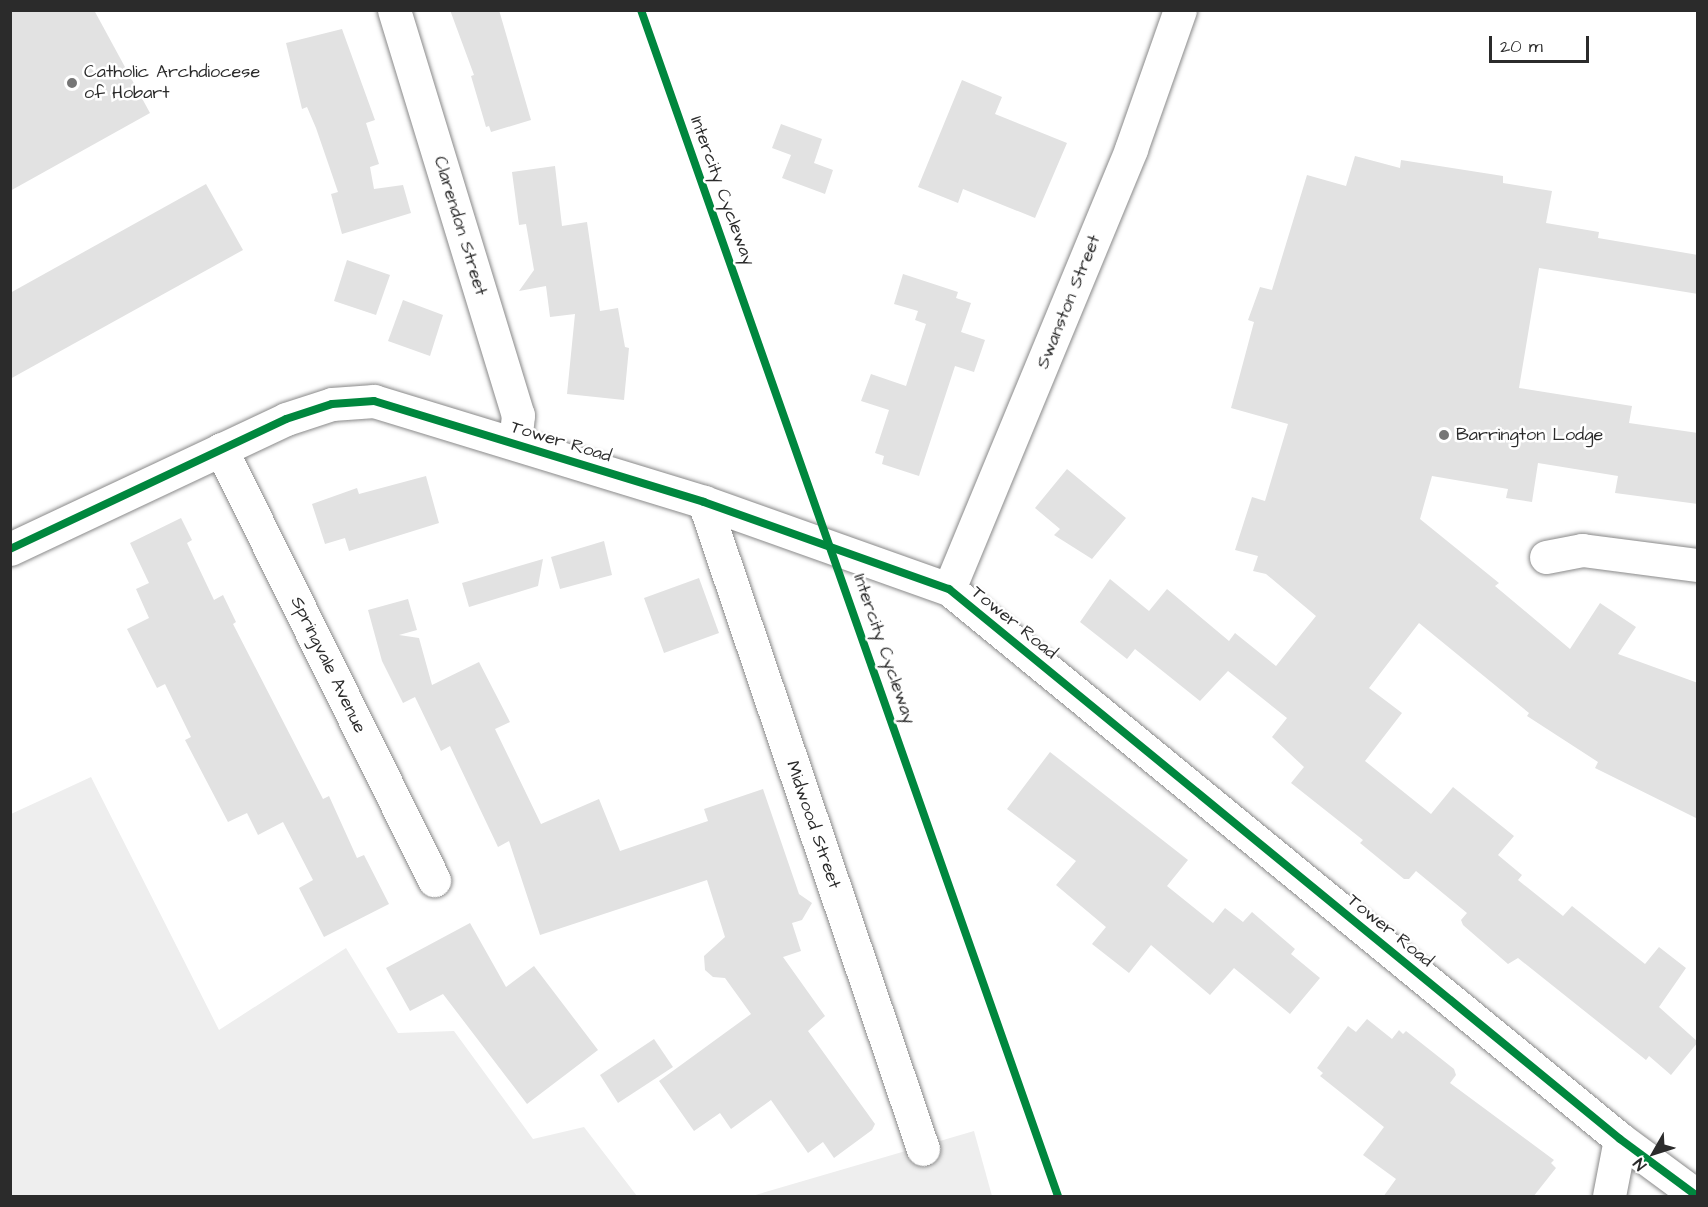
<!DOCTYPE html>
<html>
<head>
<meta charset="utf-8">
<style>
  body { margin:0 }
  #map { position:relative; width:1708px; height:1207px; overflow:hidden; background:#fff; font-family:"Architects Daughter",sans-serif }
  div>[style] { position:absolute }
  .built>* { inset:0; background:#eee }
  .building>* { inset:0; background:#e2e2e2 }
  .roads { filter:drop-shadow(0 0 2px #8a8a8a) drop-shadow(0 0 2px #8a8a8a) }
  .minor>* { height:33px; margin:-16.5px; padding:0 16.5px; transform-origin:16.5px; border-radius:16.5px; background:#fff }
  .cycleway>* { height:8px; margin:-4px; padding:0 4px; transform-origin:4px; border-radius:4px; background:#00873e }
  .dots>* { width:16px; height:16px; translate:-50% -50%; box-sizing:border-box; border:3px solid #fff; border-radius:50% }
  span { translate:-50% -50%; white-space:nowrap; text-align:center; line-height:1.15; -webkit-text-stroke:5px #fff; paint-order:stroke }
  .poi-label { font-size:18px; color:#2b2b2b }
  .left { translate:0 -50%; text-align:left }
  .street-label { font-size:18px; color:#2b2b2b }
  .frame { position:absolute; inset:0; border:12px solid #2b2b2b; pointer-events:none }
  .north { position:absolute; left:1624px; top:1123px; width:60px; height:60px; -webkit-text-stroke:4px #fff; paint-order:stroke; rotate:231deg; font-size:16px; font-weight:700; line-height:24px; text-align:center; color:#2b2b2b }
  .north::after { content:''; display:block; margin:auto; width:21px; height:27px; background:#2b2b2b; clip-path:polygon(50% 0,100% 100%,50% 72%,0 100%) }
  .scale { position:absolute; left:1489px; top:36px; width:100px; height:27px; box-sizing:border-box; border:3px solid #2b2b2b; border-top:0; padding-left:8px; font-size:18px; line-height:21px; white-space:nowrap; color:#2b2b2b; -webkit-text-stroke:4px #fff; paint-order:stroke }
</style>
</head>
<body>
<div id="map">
  <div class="built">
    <i style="clip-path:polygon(91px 777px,219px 1030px,346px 948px,398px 1033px,454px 1031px,533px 1139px,584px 1127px,637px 1196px,11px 1196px,11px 814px)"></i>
    <i style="clip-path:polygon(974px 1131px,992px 1196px,752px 1196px)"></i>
  </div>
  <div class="building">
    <i style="clip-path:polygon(10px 10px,94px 10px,150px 113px,10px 191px)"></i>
    <i style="clip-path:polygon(450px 10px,499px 10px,531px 120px,491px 132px,489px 126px,486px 127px,471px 76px,474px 75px)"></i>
    <i style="clip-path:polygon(342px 29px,375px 120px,366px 123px,379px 164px,370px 167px,374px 189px,403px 185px,411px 213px,342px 234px,331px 194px,338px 192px,316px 128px,307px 107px,302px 109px,286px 43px)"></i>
    <i style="clip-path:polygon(962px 80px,1002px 97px,995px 114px,1067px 143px,1035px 218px,963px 189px,958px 203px,918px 187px)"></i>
    <i style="clip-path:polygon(781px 124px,822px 139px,814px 163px,833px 170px,825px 194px,782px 178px,791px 155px,772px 148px)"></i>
    <i style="clip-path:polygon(1355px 156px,1400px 168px,1401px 160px,1503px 176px,1503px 183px,1552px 191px,1546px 223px,1599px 232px,1598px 238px,1698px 255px,1698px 294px,1539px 268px,1519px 388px,1632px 406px,1629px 423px,1698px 433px,1698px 504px,1615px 493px,1618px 476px,1538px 463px,1532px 502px,1506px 498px,1508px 489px,1432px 476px,1420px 519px,1499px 583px,1495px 586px,1570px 649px,1600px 603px,1636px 627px,1618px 654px,1698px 683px,1698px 819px,1595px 768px,1598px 762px,1527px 716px,1529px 713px,1419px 623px,1369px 688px,1402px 713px,1365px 761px,1431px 814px,1453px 787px,1514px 836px,1498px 855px,1522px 875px,1518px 880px,1563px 916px,1572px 906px,1645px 964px,1659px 947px,1686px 968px,1659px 1007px,1698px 1042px,1671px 1075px,1649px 1056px,1646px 1060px,1518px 958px,1508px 964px,1463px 925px,1461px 920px,1467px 913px,1416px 871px,1409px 879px,1404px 879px,1360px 843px,1363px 840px,1291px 783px,1304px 767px,1272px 737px,1287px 718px,1228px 671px,1200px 701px,1135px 649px,1127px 659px,1080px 622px,1110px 579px,1149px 611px,1167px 589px,1229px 641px,1235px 633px,1276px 666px,1316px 616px,1266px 574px,1253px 571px,1258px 556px,1235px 550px,1252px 497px,1265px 501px,1288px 424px,1231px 408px,1254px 322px,1248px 320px,1260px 287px,1272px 290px,1307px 175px,1346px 186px)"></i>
    <i style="clip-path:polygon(555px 166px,562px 226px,587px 222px,600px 311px,618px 308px,625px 347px,629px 348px,624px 400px,567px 394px,575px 314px,550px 317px,546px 286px,519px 291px,534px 270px,526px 224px,519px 225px,512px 172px)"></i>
    <i style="clip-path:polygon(206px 184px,243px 250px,10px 379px,10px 293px)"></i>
    <i style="clip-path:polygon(347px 260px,390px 275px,376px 315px,334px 301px)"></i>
    <i style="clip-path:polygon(903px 274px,958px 292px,956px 298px,971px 303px,961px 332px,985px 340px,974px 372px,955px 366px,919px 476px,882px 464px,884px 456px,875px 453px,889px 410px,861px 401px,871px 374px,906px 386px,926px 324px,915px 320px,918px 311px,894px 304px)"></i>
    <i style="clip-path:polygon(403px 300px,443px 315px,430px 356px,388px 341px)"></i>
    <i style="clip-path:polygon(1067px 469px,1126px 518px,1092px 559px,1054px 535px,1060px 529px,1035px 508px)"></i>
    <i style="clip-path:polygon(426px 476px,439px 523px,349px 551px,345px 538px,325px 544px,312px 504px,357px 488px,359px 494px)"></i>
    <i style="clip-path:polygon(181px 518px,192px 540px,187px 543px,214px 600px,223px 595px,236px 622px,233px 624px,323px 799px,329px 796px,357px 858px,364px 855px,389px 904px,324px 937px,299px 888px,313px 880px,283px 822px,258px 835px,247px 813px,228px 822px,185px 740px,191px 737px,165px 684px,157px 688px,127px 629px,149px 618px,136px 589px,149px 583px,130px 543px)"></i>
    <i style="clip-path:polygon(604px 541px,612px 575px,560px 589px,551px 557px)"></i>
    <i style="clip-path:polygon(543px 559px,538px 586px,469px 607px,462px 583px)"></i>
    <i style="clip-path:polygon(699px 578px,719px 633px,664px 653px,644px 598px)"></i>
    <i style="clip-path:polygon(408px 599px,417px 630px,399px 635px,419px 638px,432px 685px,479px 662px,510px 722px,495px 729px,541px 824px,599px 799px,620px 851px,708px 821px,704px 809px,763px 789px,799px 894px,812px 903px,802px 920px,792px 923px,801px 951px,783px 957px,825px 1016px,808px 1031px,875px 1124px,872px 1130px,834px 1158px,823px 1142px,808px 1153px,771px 1100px,731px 1129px,720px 1113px,694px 1131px,659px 1081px,751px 1014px,725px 978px,713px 977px,705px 970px,704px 956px,725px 937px,707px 880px,540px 935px,509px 841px,498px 847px,450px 746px,441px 751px,415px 697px,403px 703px,382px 661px,368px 610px)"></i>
    <i style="clip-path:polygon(1050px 752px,1188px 860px,1167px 886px,1213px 923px,1225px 908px,1243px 922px,1252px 912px,1295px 949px,1291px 954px,1320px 978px,1290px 1014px,1234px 968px,1210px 995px,1151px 945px,1129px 973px,1092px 944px,1106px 927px,1056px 885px,1076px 861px,1007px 809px)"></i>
    <i style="clip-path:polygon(470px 923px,506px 987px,534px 966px,598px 1050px,527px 1104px,443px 994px,410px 1011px,386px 968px)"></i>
    <i style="clip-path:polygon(1367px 1019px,1392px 1039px,1399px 1030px,1403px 1034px,1406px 1031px,1454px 1069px,1456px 1075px,1450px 1083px,1554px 1160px,1551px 1163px,1556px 1168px,1533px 1197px,1383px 1197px,1396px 1179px,1363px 1155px,1384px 1127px,1320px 1076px,1323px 1073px,1317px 1068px,1348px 1026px,1356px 1032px)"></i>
    <i style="clip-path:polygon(654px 1039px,673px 1067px,618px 1103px,600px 1075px)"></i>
  </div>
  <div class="roads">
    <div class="minor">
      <i style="left:394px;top:10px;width:424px;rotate:73deg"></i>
      <i style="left:518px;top:415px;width:28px;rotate:96deg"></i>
      <i style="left:221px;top:449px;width:481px;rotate:63.7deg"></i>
      <i style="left:704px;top:502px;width:683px;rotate:71.3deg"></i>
      <i style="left:10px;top:549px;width:305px;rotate:-25.2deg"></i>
      <i style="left:286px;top:419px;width:48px;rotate:-18.1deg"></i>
      <i style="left:332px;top:404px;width:42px;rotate:-4.1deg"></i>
      <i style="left:374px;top:401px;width:345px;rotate:17deg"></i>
      <i style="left:704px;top:502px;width:260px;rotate:19.6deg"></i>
      <i style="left:949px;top:589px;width:868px;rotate:39.34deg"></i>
      <i style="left:1620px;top:1139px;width:96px;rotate:36.5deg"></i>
      <i style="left:1546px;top:557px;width:37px;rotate:-11deg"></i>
      <i style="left:1582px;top:550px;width:117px;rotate:7.4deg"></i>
      <i style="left:949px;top:589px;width:476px;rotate:-67.5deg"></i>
      <i style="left:1131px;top:149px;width:147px;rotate:-70.6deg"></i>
      <i style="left:1609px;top:1196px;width:58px;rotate:-79.1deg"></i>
    </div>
  </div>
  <div class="cycleway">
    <i style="left:641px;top:10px;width:1257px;rotate:70.63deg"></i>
    <i style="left:10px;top:549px;width:305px;rotate:-25.2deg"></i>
    <i style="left:286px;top:419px;width:48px;rotate:-18.1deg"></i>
    <i style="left:332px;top:404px;width:42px;rotate:-4.1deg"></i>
    <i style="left:374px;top:401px;width:345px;rotate:17deg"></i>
    <i style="left:704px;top:502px;width:260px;rotate:19.6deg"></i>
    <i style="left:949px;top:589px;width:868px;rotate:39.34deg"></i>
    <i style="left:1620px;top:1139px;width:96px;rotate:36.5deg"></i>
  </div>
  <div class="dots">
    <i style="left:72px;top:83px;background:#757575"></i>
    <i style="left:1444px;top:435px;background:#757575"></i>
  </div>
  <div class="poi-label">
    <span class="left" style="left:84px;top:83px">Catholic Archdiocese<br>of Hobart</span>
    <span class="left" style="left:1456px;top:435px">Barrington Lodge</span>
  </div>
  <div class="street-label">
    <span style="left:722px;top:191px;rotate:70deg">Intercity Cycleway</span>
    <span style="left:460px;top:226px;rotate:73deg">Clarendon Street</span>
    <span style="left:1069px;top:302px;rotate:-68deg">Swanston Street</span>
    <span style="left:561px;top:442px;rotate:17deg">Tower Road</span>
    <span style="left:1014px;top:623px;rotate:39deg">Tower Road</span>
    <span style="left:884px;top:649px;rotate:71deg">Intercity Cycleway</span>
    <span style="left:328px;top:665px;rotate:64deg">Springvale Avenue</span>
    <span style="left:813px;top:825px;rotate:71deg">Midwood Street</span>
    <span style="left:1390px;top:931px;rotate:39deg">Tower Road</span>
  </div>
  <div class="frame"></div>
  <div class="north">N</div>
  <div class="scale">20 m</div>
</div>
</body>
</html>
